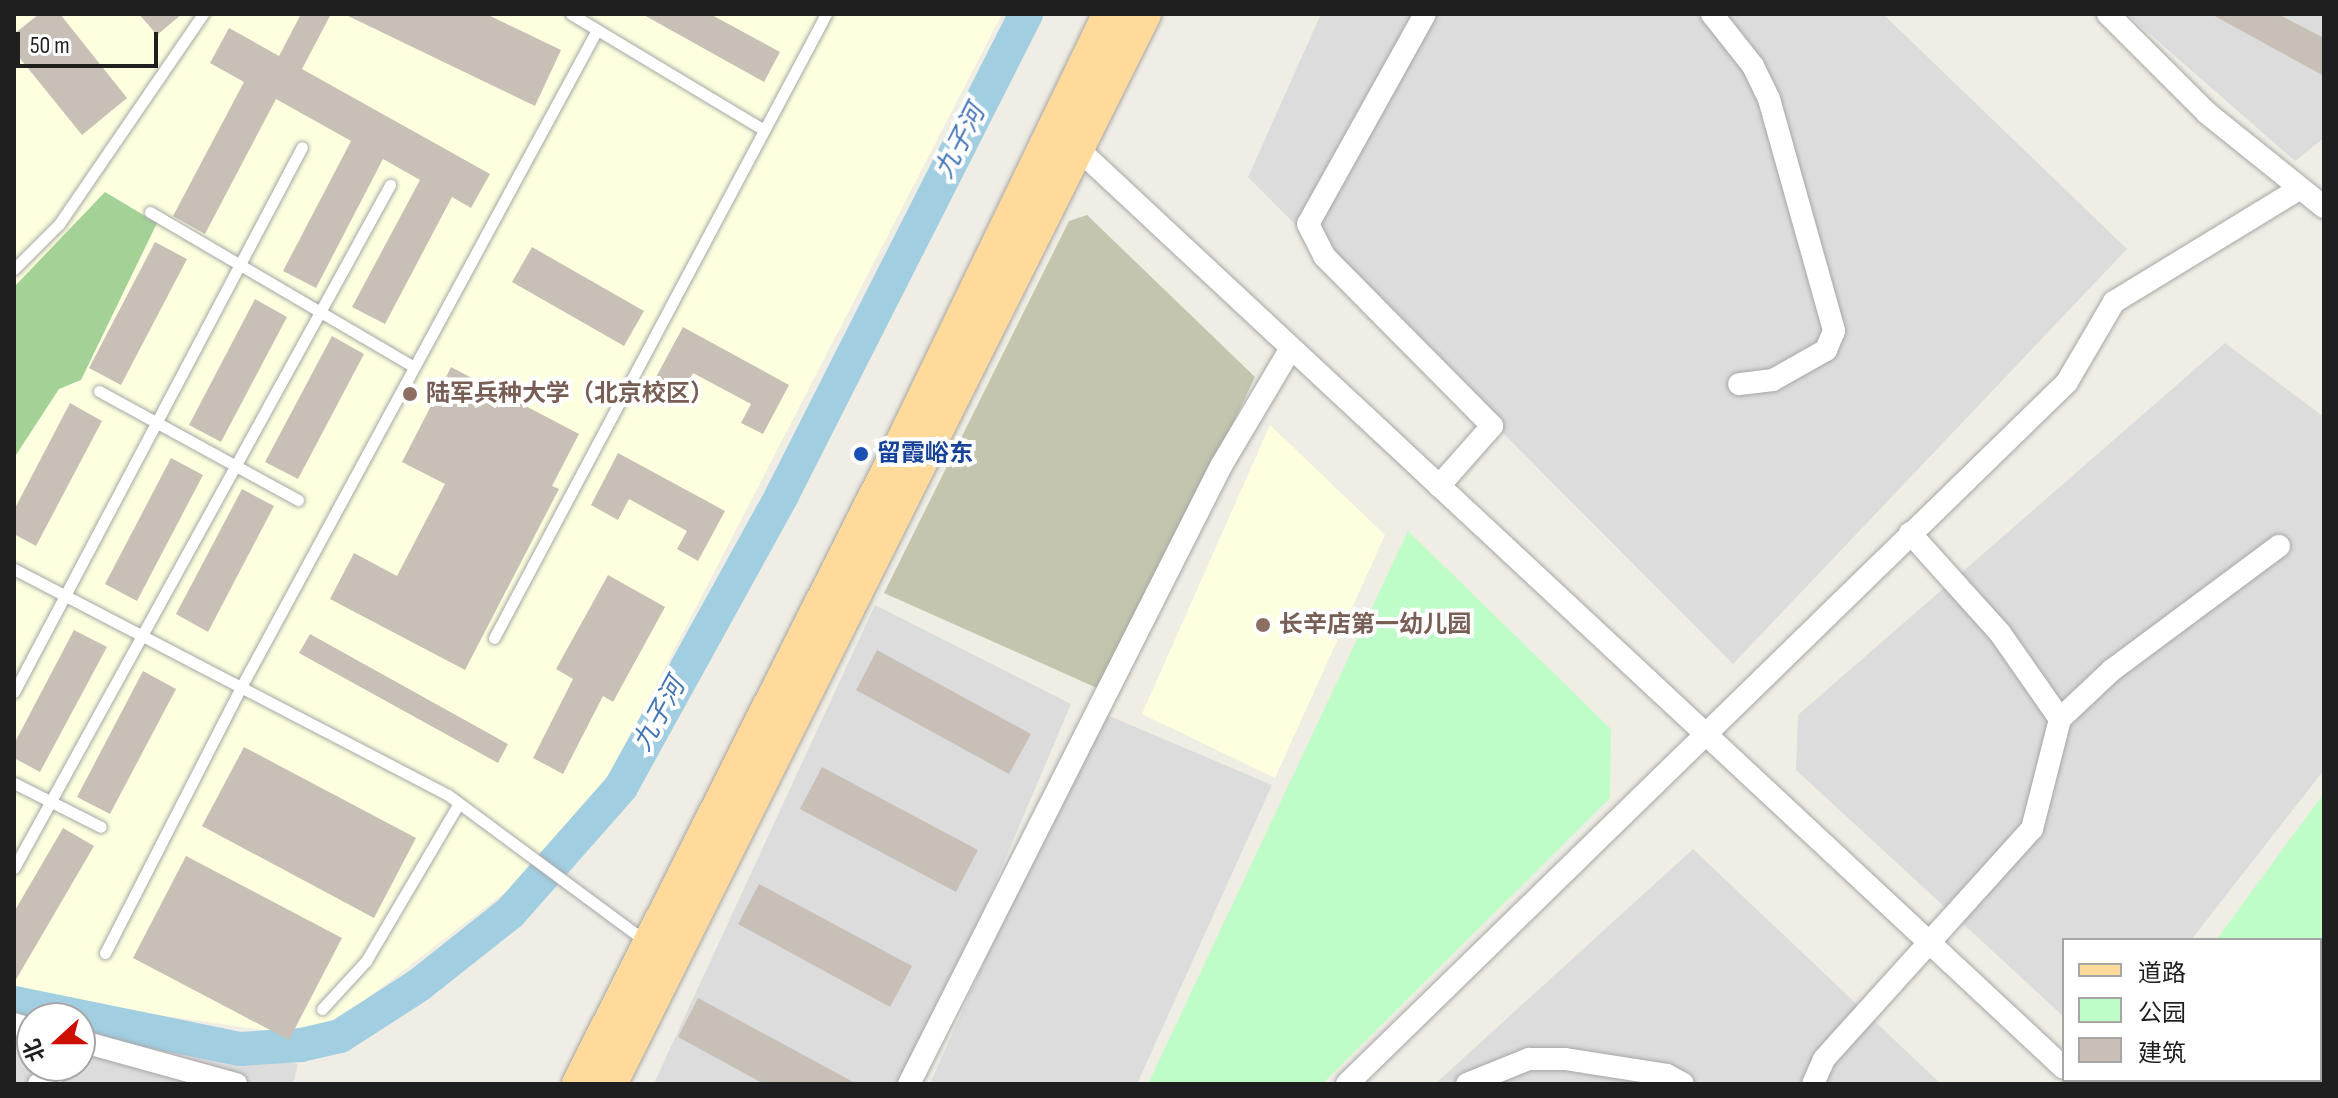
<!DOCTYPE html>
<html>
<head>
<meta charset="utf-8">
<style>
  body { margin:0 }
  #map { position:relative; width:2338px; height:1098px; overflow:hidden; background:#f0ede4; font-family:"Sofia Sans Condensed","Noto Sans SC",sans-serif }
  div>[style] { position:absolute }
  .residential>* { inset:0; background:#dddcdc }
  .education>* { inset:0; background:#fdffde }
  .construction>* { inset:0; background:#c4c5af }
  .forest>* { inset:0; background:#a4d296 }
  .park>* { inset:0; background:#befdc7 }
  .river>* { height:34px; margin:-17px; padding:0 17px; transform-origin:17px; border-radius:17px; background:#a1cee1 }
  .building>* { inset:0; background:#c8c0b7 }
  .roads { filter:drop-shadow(0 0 2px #a6a6a6) drop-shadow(0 0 2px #a6a6a6) }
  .lane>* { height:11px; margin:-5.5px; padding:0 5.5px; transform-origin:5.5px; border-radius:5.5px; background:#fff }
  .street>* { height:22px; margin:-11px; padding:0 11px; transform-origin:11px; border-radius:11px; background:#fff }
  .primary>* { height:34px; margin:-17px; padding:0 17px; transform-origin:17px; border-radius:17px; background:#ffda9a }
  .dots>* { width:22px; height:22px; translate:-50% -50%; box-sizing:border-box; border:4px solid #fff; border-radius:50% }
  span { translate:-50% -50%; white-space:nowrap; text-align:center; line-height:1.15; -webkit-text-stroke:8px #fff; paint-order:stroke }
  .education-label { font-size:24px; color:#785e54; font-weight:700 }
  .left { translate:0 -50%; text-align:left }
  .transit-label { font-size:24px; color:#164399; font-weight:700 }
  .water-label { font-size:26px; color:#4475b5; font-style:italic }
  .frame { position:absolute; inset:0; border:16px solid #1f1f1f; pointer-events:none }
  .legend { position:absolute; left:2062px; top:938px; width:260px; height:144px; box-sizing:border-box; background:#fff; border:2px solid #a5a5a5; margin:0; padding:10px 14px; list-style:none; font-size:24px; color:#1f1f1f }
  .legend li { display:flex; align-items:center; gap:16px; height:40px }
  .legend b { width:40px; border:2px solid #a5a5a5 }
  .north { position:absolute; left:16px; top:1002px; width:80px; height:80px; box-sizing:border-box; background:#fff; border:2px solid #a5a5a5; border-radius:50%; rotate:249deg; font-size:22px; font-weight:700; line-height:32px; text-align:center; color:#1f1f1f }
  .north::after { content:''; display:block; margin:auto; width:28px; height:36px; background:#cd0e00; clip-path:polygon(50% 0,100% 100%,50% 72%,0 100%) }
  .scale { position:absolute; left:16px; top:32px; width:142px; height:36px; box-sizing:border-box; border:4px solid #1f1f1f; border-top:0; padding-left:10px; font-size:24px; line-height:28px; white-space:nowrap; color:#1f1f1f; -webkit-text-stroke:6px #fff; paint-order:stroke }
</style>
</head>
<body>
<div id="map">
  <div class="residential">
    <i style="clip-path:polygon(1321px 14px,1883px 14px,2127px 249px,1733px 664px,1248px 177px)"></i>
    <i style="clip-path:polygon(2127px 14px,2324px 14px,2324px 138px,2295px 161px)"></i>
    <i style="clip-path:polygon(2225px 343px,2324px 417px,2324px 770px,2191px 940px,2064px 940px,2064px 1017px,1796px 770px,1798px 715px)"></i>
    <i style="clip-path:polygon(875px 605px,1071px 704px,910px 1084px,661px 1084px,655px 1081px)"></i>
    <i style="clip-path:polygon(1095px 710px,1272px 785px,1137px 1084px,930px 1084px)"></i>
    <i style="clip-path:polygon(1693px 849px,1941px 1084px,1435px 1084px)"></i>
    <i style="clip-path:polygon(14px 1017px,32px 1021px,32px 1066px,80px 1066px,80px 1031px,298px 1064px,293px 1084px,14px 1084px)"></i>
  </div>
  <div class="education">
    <i style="clip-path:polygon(14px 14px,1002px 14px,610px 774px,508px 890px,343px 1017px,298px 1035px,14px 994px)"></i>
    <i style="clip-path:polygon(1270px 425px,1385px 535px,1275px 778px,1142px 714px)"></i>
  </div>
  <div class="construction">
    <i style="clip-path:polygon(1087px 215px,1255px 377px,1106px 692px,884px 593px,1069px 221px)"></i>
  </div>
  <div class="forest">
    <i style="clip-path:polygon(105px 192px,157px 223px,81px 380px,59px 389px,14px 458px,14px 287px)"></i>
  </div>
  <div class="park">
    <i style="clip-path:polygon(1408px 531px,1611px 729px,1610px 798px,1322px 1084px,1148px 1084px)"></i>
    <i style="clip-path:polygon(2324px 793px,2324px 1084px,2127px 1084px,2123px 1080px,2320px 1080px,2320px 940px,2216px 940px)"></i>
  </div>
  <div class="river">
    <i style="left:14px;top:1003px;width:231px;rotate:11.5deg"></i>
    <i style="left:240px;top:1049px;width:61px;rotate:-3.8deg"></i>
    <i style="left:301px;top:1045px;width:40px;rotate:-13deg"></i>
    <i style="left:340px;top:1036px;width:94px;rotate:-32.8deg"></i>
    <i style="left:419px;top:985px;width:116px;rotate:-38.4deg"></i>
    <i style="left:510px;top:913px;width:168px;rotate:-48.6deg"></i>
    <i style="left:621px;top:787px;width:333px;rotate:-61.1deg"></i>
    <i style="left:782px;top:495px;width:539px;rotate:-63.1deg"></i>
  </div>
  <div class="building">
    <i style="clip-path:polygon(39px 14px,60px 14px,127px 98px,82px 135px,14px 51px,14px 34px)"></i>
    <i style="clip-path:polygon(139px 14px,182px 14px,157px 35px)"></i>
    <i style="clip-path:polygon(301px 14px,331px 14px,302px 69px,490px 174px,471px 208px,452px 197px,385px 324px,352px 307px,420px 180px,383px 159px,316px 288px,283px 271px,351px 141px,276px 99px,205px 234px,173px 216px,244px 82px,210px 63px,229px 28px,279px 56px)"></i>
    <i style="clip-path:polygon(344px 14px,486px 14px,561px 50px,535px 106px)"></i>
    <i style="clip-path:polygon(642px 14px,710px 14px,780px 52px,764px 82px)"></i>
    <i style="clip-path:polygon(2211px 14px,2278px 14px,2324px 38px,2324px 76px)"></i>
    <i style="clip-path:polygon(155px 242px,187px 259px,121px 385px,89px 368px)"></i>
    <i style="clip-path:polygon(532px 247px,644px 311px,624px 346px,512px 282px)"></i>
    <i style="clip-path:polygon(255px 299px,287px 317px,221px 442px,189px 425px)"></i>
    <i style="clip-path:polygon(683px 327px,789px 385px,763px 434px,741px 423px,751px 404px,693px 373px,682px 394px,655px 379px)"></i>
    <i style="clip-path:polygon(332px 336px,364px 354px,298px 479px,265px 462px)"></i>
    <i style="clip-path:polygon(451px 367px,579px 434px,552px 486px,559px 489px,465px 670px,330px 599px,354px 553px,397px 576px,445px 484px,402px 462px)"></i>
    <i style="clip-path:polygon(70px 403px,102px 421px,36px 546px,14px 534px,14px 510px)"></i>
    <i style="clip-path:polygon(618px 453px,725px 511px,698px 561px,677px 549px,687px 531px,629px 499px,618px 520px,591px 505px)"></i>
    <i style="clip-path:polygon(171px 458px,203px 475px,137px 601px,105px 584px)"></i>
    <i style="clip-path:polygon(242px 489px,274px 506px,208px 632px,176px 614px)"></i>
    <i style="clip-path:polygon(608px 575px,665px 607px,613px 702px,603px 696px,563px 774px,533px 758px,573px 679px,556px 669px)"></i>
    <i style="clip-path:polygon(74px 630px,107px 647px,40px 772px,14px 758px,14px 744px)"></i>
    <i style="clip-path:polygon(310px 634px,508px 744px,498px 763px,299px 653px)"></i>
    <i style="clip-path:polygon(877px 650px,1031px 734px,1009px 774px,856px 690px)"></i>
    <i style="clip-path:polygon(143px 671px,176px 689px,110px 814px,77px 797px)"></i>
    <i style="clip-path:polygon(244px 747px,416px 838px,374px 918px,202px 826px)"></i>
    <i style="clip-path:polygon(822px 767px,978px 850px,956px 892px,800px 809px)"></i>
    <i style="clip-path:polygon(63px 828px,94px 846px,14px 983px,14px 912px)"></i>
    <i style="clip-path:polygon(186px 856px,342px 938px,289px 1040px,133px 958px)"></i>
    <i style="clip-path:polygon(759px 884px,912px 966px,890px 1007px,738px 924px)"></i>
    <i style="clip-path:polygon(698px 998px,857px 1084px,764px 1084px,678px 1037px)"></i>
  </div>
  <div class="roads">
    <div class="lane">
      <i style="left:571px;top:14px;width:222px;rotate:31deg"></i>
      <i style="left:150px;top:212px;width:306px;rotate:30.4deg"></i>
      <i style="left:14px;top:269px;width:64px;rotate:-45deg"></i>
      <i style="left:59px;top:224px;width:255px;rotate:-55.6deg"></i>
      <i style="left:99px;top:391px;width:227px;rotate:28.7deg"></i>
      <i style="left:14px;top:569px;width:489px;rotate:27.5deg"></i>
      <i style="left:448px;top:795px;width:245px;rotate:36.5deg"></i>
      <i style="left:494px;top:638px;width:707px;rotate:-61.98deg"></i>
      <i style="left:14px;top:692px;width:616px;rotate:-62.15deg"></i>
      <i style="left:14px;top:783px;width:97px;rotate:26.8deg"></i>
      <i style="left:14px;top:868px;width:780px;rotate:-61.17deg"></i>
      <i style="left:105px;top:953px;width:299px;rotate:-62.9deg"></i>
      <i style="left:241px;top:687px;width:747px;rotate:-61.55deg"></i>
      <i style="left:322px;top:1009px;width:65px;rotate:-47.5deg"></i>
      <i style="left:366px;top:961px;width:183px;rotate:-59.5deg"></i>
    </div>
    <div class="street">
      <i style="left:1425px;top:14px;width:240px;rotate:119.1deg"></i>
      <i style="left:1308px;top:224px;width:36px;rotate:63deg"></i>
      <i style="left:1324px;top:256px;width:239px;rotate:45.3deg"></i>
      <i style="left:1492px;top:426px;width:80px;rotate:131.5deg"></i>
      <i style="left:1712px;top:14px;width:66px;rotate:51.7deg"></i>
      <i style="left:1753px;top:66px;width:37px;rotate:64deg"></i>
      <i style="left:1769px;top:99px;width:241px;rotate:74.3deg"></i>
      <i style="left:1834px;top:331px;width:21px;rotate:113deg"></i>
      <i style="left:1826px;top:350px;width:61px;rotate:150.5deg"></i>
      <i style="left:1773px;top:380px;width:34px;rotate:173deg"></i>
      <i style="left:2108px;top:14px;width:140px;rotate:45deg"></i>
      <i style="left:2207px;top:113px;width:150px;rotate:38.8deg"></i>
      <i style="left:1077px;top:148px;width:1349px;rotate:42.99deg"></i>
      <i style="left:1910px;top:533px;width:135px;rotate:48deg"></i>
      <i style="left:2000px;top:633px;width:105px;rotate:55.1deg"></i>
      <i style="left:14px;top:1024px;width:19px;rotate:16deg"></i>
      <i style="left:80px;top:1041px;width:162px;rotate:15.4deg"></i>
      <i style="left:2077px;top:1080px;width:6px;rotate:45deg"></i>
      <i style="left:39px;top:1084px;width:32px;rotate:-35deg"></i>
      <i style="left:909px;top:1084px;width:692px;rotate:-63.21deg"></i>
      <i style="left:1221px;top:466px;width:137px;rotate:-59.3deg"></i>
      <i style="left:1347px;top:1084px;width:1006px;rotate:-44.27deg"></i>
      <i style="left:2067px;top:382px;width:93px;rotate:-59.6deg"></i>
      <i style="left:2114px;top:302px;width:217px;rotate:-31.4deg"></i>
      <i style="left:1467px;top:1084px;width:67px;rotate:-22deg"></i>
      <i style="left:1529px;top:1059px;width:36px"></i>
      <i style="left:1565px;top:1059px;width:103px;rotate:8.9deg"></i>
      <i style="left:1667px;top:1075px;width:18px;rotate:29deg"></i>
      <i style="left:1813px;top:1084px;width:27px;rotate:-66deg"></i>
      <i style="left:1824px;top:1059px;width:310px;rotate:-47.9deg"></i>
      <i style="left:2032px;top:829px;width:114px;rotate:-75.7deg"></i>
      <i style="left:2060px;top:719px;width:71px;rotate:-43.3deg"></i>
      <i style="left:2112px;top:670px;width:208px;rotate:-36.6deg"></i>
    </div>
    <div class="primary">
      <i style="left:579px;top:1084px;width:708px;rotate:-63.22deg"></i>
      <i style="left:898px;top:452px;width:487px;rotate:-64.2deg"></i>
      <i style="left:610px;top:1084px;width:1196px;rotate:-63.48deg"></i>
    </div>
  </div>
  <div class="dots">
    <i style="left:410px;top:394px;background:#8d6e63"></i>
    <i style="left:861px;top:454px;background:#1a4fb4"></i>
    <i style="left:1263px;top:625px;background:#8d6e63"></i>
  </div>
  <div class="education-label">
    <span class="left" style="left:426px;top:394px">陆军兵种大学（北京校区）</span>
    <span class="left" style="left:1279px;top:625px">长辛店第一幼儿园</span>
  </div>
  <div class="transit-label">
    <span class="left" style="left:877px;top:454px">留霞峪东</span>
  </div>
  <div class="water-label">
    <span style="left:961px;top:142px;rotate:-63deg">九子河</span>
    <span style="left:660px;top:715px;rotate:-61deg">九子河</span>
  </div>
  <div class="frame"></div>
  <ul class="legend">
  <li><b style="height:10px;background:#ffda9a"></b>道路</li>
  <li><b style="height:22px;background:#befdc7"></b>公园</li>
  <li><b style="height:22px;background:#c8c0b7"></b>建筑</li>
  </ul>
  <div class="north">北</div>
  <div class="scale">50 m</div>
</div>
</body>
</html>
